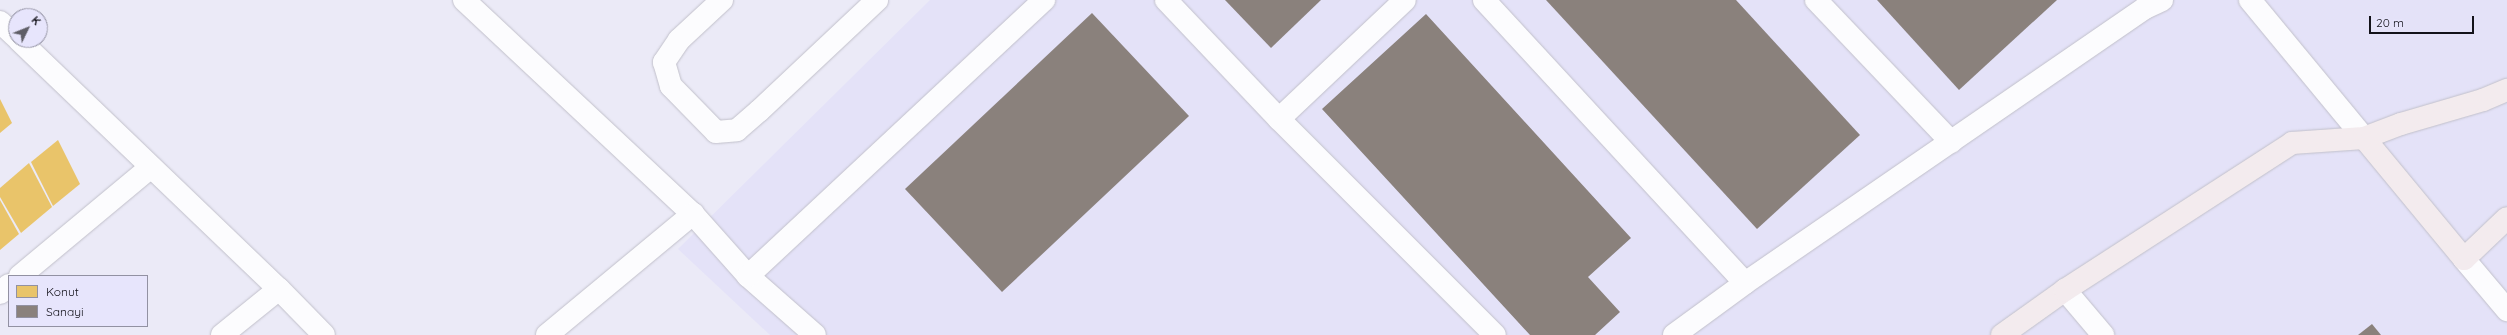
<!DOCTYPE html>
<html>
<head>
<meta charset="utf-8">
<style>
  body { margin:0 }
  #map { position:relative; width:2507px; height:335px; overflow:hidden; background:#ebeaf7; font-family:Quicksand,sans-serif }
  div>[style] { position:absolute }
  .built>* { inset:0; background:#e4e2f8 }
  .homes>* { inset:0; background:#e9c46a }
  .industry>* { inset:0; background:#8a817c }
  .roads { filter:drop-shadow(0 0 1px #c1c0ca) drop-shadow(0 0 1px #c1c0ca) }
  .minor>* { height:22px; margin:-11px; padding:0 11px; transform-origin:11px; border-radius:11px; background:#fcfcfe }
  .major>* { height:22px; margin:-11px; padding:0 11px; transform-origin:11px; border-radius:11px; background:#f3ebee }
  span { translate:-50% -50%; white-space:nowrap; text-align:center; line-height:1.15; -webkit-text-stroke:4px #e7e5fc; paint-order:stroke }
  .legend { position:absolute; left:8px; top:275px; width:140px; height:52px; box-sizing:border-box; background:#e7e5fc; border:1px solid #9291a2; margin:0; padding:5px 7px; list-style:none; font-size:12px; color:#13121a }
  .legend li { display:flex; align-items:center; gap:8px; height:20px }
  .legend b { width:20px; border:1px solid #9291a2 }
  .north { position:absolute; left:8px; top:8px; width:40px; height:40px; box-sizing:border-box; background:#e7e5fc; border:1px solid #9291a2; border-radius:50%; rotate:47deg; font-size:11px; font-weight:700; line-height:16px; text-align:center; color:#13121a }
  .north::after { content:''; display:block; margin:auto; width:14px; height:18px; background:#5f5e67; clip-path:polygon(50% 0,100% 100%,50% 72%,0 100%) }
  .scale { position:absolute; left:2369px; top:16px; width:105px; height:18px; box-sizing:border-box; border:2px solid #13121a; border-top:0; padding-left:5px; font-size:12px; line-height:14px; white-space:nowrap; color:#13121a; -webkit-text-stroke:3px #e7e5fc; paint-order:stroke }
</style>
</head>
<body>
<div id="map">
  <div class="built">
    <i style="clip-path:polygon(930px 0,2507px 0,2507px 335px,770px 335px,678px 249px)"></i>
  </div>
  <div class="homes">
    <i style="clip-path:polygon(0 99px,12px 123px,0 133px)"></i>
    <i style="clip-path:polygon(58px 140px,80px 184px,53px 206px,31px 162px)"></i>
    <i style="clip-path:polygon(29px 163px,52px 207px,21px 233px,0 197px,0 188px)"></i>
    <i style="clip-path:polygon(0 200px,19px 234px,0 250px)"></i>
  </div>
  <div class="industry">
    <i style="clip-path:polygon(1225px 0,1321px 0,1271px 48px)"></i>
    <i style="clip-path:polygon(1546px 0,1736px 0,1860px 135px,1757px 229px)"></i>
    <i style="clip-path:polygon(1877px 0,2057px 0,1959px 90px)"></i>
    <i style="clip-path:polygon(1092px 13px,1189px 116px,1002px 292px,905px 189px)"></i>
    <i style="clip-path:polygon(1426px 14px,1631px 238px,1588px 277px,1620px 312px,1595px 335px,1530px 335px,1322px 109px)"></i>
    <i style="clip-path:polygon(2372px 324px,2381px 335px,2358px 335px)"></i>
  </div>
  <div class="roads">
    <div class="minor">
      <i style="left:464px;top:0;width:313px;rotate:43.1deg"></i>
      <i style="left:693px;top:214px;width:83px;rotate:48.4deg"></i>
      <i style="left:748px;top:276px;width:89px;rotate:41.4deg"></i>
      <i style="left:722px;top:0;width:59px;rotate:137.1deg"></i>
      <i style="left:679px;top:40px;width:27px;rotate:124deg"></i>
      <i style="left:664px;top:62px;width:25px;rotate:74deg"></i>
      <i style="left:671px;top:86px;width:64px;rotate:45.6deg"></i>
      <i style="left:716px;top:132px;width:21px;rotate:-5deg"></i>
      <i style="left:737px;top:130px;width:29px;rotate:-41deg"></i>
      <i style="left:759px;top:111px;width:162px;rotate:-43.2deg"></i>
      <i style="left:1166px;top:0;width:164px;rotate:46.5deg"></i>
      <i style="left:1279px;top:119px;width:305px;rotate:45deg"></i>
      <i style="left:1484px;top:0;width:385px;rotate:47.3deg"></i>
      <i style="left:1816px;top:0;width:196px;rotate:46.4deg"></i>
      <i style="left:2250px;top:0;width:179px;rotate:50.4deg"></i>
      <i style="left:0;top:22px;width:22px;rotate:43deg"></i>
      <i style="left:19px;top:40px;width:360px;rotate:43.8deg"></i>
      <i style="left:279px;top:289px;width:64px;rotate:45.6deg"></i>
      <i style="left:1279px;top:119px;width:173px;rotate:-43.4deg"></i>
      <i style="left:2464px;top:259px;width:67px;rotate:49.9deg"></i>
      <i style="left:20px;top:276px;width:170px;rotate:-39.8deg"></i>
      <i style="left:748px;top:276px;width:405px;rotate:-43deg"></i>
      <i style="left:2065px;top:290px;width:59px;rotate:49.8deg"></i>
      <i style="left:0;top:293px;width:12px;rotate:-42deg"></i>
      <i style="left:222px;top:335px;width:73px;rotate:-38.9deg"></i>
      <i style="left:547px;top:335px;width:190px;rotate:-39.7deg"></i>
      <i style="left:1674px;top:335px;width:88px;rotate:-36.2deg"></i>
      <i style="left:1745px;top:283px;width:485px;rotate:-34.5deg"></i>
      <i style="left:2145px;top:8px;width:19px;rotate:-25deg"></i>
    </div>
    <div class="major">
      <i style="left:2364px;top:138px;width:157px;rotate:50.4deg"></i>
      <i style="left:2464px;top:259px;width:59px;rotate:-43.6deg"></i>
      <i style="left:2002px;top:335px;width:77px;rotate:-35.5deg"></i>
      <i style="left:2065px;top:290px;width:270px;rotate:-32.9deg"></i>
      <i style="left:2292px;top:143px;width:72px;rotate:-4deg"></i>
      <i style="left:2364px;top:138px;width:40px;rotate:-21deg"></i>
      <i style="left:2401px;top:124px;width:85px;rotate:-16.3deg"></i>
      <i style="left:2483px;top:100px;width:26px;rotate:-23deg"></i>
    </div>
  </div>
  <ul class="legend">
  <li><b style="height:11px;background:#e9c46a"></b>Konut</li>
  <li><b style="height:11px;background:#8a817c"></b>Sanayi</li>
  </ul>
  <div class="north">K</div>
  <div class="scale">20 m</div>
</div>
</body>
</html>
